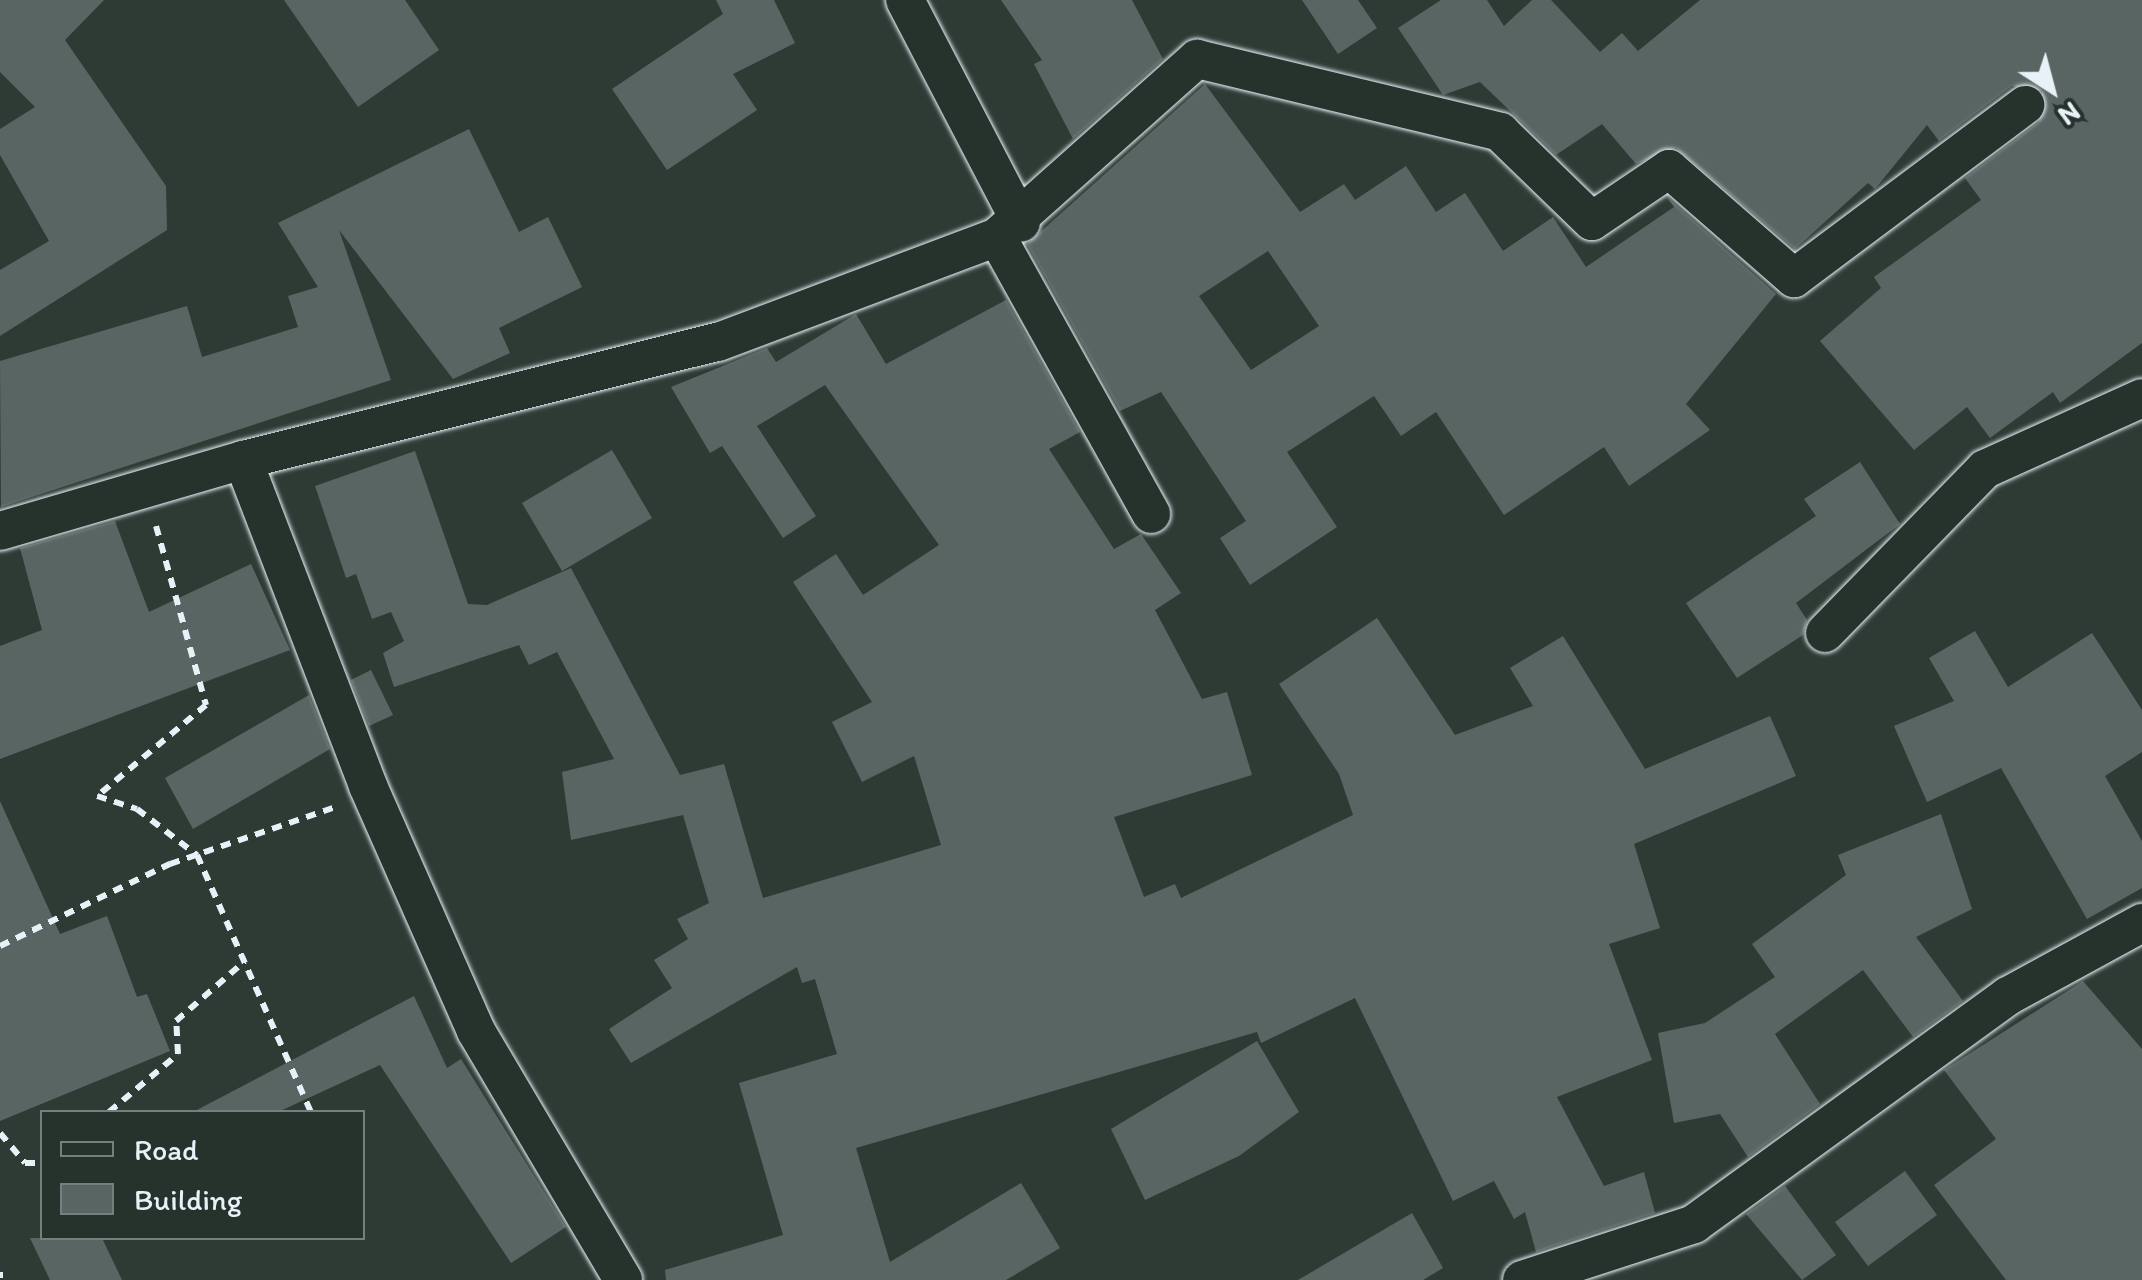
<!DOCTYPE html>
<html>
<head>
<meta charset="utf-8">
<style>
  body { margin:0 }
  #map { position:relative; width:2142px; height:1280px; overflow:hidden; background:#2e3b35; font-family:Itim,sans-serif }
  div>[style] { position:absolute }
  .building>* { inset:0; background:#596563 }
  .path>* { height:6px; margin-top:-3px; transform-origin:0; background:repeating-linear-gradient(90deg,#e8f1f8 0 10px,transparent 0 18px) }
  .roads { filter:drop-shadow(0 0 2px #e8f1f8) drop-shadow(0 0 2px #e8f1f8) }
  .street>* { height:38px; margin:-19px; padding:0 19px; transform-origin:19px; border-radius:19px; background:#26332d }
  span { translate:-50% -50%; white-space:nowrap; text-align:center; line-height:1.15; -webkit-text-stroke:9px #26332d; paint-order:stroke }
  .legend { position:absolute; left:40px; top:1110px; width:325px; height:130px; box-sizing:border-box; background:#26332d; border:2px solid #747f7e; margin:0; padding:12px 18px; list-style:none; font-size:30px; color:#e8f1f8 }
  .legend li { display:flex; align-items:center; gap:20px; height:50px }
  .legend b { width:50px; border:2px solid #747f7e }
  .north { position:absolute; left:2002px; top:40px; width:100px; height:100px; -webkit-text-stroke:8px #26332d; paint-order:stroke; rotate:144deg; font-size:28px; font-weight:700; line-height:40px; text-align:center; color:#e8f1f8 }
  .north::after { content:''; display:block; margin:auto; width:35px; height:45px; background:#e8f1f8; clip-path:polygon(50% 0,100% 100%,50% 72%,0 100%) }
</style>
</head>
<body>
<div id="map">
  <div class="building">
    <i style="clip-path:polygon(0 0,104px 0,65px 40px,166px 186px,167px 230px,0 336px,0 270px,49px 241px,0 155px,0 129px,35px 107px,0 72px)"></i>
    <i style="clip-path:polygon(284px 0,405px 0,439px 50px,358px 107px)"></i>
    <i style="clip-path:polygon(716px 0,774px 0,795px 43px,733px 74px,757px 110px,667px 170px,612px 89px,723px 14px)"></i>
    <i style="clip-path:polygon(1001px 0,1132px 0,1163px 59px,1073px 139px,1034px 64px,1042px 60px)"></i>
    <i style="clip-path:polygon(1302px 0,1358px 0,1377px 28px,1338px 54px)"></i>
    <i style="clip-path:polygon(1441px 0,1487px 0,1504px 26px,1532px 0,1551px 0,1600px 52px,1622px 33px,1638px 51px,1700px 0,2142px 0,2142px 343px,2060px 403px,2053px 392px,1990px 438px,1967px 407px,1914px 450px,1820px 341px,1881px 288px,1874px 277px,1981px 200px,1965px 178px,2039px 122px,2042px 91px,2012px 86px,1939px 141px,1927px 125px,1875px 189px,1868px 183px,1795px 249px,1676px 148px,1636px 164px,1602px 124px,1556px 155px,1480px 82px,1443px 95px,1398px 28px)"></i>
    <i style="clip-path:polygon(evenodd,1205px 84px,1300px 212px,1344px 184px,1355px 200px,1406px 166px,1436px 212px,1465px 193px,1503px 251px,1553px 217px,1586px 267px,1674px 207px,1667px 197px,1776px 294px,1686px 404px,1710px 430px,1629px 486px,1604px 447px,1504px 515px,1436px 412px,1401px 436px,1374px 396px,1287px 452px,1337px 527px,1250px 585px,1220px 538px,1246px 521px,1161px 392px,1120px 411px,1027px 244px,1205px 84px,1268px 251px,1319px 326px,1251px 370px,1199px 296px,1268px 251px)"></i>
    <i style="clip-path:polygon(469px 129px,519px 232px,548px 217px,582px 287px,499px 328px,510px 353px,453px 379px,339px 230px,391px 380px,1px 507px,0 361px,187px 306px,202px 357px,298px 327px,288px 296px,318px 287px,278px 223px)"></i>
    <i style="clip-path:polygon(1006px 300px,1080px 432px,1049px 449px,1114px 549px,1141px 534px,1181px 593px,1155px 610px,1202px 699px,1227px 692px,1252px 775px,1114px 817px,1144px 897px,1175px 884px,1181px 898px,1353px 815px,1339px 774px,1279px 684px,1377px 618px,1455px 735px,1533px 706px,1510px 668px,1563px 636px,1645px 769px,1770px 716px,1796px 776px,1634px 844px,1660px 928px,1609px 944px,1652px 1060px,1557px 1097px,1604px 1186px,1644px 1172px,1655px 1213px,1536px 1252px,1525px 1212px,1514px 1219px,1494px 1181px,1453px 1201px,1355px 998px,1261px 1043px,1257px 1032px,856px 1148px,890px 1262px,1021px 1183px,1060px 1248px,1006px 1280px,666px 1280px,665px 1270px,783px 1235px,739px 1083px,837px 1054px,815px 979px,802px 983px,797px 967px,631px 1063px,609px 1029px,672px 988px,654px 960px,688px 939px,677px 919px,709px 903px,683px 815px,571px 840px,562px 772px,614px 759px,557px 652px,529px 665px,519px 645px,394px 687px,383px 653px,404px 641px,391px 612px,372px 619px,356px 574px,346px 578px,315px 486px,415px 451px,468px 604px,487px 605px,571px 568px,680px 775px,724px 764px,763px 898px,941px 845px,914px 756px,862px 782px,832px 722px,872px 702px,793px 582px,836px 554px,863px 595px,939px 545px,825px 385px,757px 426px,816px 516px,783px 538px,722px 446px,710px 453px,671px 387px,767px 348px,776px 362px,856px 314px,886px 364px)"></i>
    <i style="clip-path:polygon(612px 450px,652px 518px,562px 571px,522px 503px)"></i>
    <i style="clip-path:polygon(1860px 462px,1900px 524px,1796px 603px,1807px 620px,1803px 635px,1737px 678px,1686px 603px,1816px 516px,1804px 499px)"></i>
    <i style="clip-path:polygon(115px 521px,149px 612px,251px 564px,290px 650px,0 759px,0 646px,42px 630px,20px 548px)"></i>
    <i style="clip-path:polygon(1975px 631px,2008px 687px,2092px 633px,2142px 710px,2142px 752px,2105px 776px,2142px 841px,2142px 888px,2087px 919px,2001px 768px,1927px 802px,1894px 726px,1954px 701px,1929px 658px)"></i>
    <i style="clip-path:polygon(371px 670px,393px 715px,369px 726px,351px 680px)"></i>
    <i style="clip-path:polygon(309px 695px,330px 749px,193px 829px,165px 778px)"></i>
    <i style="clip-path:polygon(0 801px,60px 934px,107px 916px,137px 997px,147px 994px,170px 1051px,0 1121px)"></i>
    <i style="clip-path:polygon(1941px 814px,1972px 909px,1916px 937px,1963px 1001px,1913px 1037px,1863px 970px,1775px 1034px,1820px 1104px,1748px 1157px,1720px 1114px,1674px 1123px,1658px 1033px,1705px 1023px,1775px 977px,1752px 944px,1846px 875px,1838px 855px)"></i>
    <i style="clip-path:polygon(2083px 981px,2142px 1049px,2142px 1280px,2006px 1280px,1934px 1185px,1996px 1139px,1944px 1070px)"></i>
    <i style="clip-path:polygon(414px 996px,447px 1068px,461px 1059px,566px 1227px,511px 1263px,380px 1065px,278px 1112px,193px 1112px)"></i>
    <i style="clip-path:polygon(1257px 1041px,1299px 1112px,1239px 1156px,1145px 1200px,1111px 1129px)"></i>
    <i style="clip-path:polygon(1905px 1171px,1937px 1215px,1868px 1266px,1835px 1222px)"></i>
    <i style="clip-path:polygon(1785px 1186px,1836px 1255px,1802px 1280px,1746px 1214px)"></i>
    <i style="clip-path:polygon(1412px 1213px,1443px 1268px,1423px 1280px,1298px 1280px)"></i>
    <i style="clip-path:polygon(30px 1238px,102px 1238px,122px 1280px,50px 1280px)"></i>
  </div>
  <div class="path">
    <i style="left:156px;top:526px;width:186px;rotate:74.4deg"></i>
    <i style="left:206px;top:705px;width:142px;rotate:140.1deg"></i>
    <i style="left:97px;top:796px;width:42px;rotate:18deg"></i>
    <i style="left:137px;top:809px;width:76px;rotate:37.5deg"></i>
    <i style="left:197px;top:855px;width:281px;rotate:66.1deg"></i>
    <i style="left:0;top:946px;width:189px;rotate:-25.8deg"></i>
    <i style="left:170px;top:864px;width:172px;rotate:-19deg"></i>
    <i style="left:109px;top:1112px;width:90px;rotate:-40deg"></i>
    <i style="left:178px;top:1054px;width:33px;rotate:-93deg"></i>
    <i style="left:176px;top:1021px;width:91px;rotate:-41deg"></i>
    <i style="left:0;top:1133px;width:39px;rotate:50deg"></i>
    <i style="left:25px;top:1163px;width:17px"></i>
    <i style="left:0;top:1275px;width:3px"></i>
  </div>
  <div class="roads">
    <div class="street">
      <i style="left:905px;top:0;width:251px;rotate:62.5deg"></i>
      <i style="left:997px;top:237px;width:317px;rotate:60.9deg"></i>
      <i style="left:243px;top:460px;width:349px;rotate:69deg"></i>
      <i style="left:368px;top:786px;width:268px;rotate:66.2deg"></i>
      <i style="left:476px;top:1031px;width:289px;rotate:59.4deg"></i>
      <i style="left:0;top:531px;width:253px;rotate:-16.3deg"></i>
      <i style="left:243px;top:460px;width:489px;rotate:-14deg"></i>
      <i style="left:718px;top:342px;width:298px;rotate:-20.6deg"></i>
      <i style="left:997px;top:237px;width:268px;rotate:-41.7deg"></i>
      <i style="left:1197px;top:59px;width:312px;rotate:13.5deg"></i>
      <i style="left:1500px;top:132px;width:128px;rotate:44.1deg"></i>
      <i style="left:1592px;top:221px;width:93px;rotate:-34deg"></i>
      <i style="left:1669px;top:169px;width:166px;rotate:41.1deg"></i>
      <i style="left:1794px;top:278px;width:289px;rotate:-36.8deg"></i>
      <i style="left:1825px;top:633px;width:229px;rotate:-45.7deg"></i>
      <i style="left:1985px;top:469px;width:172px;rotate:-24.3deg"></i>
      <i style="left:1522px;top:1280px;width:181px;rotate:-18deg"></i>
      <i style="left:1694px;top:1224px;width:388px;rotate:-36deg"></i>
      <i style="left:2008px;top:996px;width:153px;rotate:-28.6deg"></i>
    </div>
  </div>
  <ul class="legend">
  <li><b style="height:12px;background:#26332d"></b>Road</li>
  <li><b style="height:28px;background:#596563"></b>Building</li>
  </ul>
  <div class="north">N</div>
</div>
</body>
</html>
